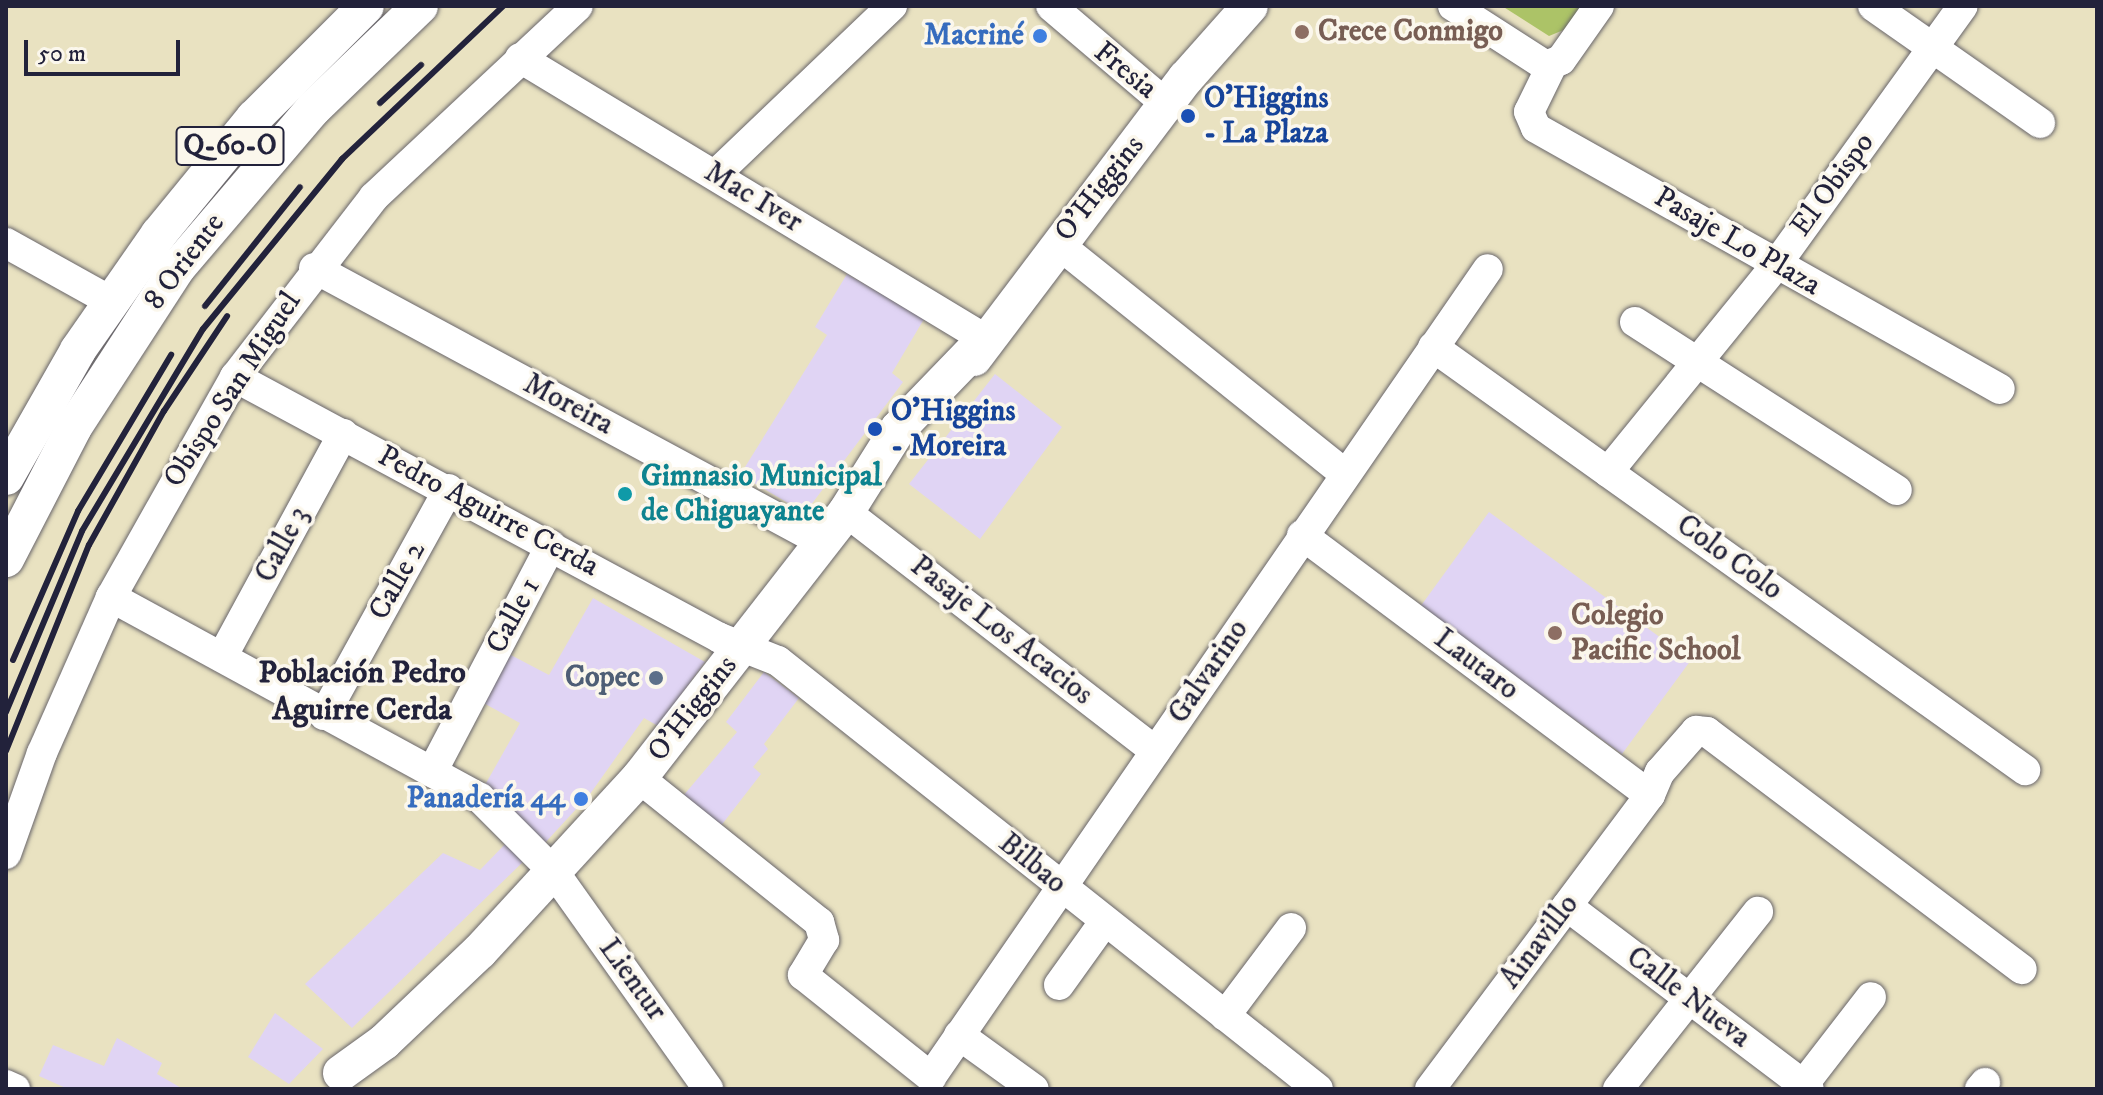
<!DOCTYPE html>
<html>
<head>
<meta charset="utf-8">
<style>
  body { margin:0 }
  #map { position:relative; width:2103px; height:1095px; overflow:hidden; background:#e9e2c1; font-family:"IM FELL DW Pica",serif }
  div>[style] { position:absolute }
  .built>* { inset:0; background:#e0d4f4 }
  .green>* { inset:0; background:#acc367 }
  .roads { filter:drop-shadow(0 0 2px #68656a) drop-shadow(0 0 2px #68656a) }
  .minor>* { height:30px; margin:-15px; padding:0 15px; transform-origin:15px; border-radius:15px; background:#fff }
  .major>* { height:36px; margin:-18px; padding:0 18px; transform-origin:18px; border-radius:18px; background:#fff }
  .rail>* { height:6px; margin:-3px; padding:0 3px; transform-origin:3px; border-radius:3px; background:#22223b }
  .dots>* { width:22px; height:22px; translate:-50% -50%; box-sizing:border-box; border:4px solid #fbf7ec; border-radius:50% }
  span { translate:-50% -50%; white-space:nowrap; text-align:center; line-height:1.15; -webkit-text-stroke:7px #fbf7ec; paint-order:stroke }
  .shield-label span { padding:2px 6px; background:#fbf7ec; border:2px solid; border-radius:6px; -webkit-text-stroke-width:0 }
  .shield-label { font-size:28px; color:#22223b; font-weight:700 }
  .education-label { font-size:30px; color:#785e54; font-weight:700 }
  .left { translate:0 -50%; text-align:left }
  .shop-label { font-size:30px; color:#366cbe; font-weight:700 }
  .right { translate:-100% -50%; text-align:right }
  .street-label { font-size:30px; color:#22223b }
  .transit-label { font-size:30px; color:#164399; font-weight:700 }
  .culture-label { font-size:30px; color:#0d838f; font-weight:700 }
  .service-label { font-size:30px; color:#4e5e75; font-weight:700 }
  .neighbourhood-label { font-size:32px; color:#22223b; font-weight:700 }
  .frame { position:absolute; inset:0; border:8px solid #22223b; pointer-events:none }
  .scale { position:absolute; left:24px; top:40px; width:156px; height:36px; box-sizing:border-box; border:4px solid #22223b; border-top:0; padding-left:10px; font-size:24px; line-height:28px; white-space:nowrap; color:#22223b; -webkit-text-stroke:6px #fbf7ec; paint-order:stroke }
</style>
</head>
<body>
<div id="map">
  <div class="built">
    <i style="clip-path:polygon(847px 274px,924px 319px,892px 373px,903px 382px,805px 513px,740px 475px,827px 335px,815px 327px)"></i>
    <i style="clip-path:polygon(995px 374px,1062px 427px,980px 539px,909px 484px)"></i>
    <i style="clip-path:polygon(1489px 512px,1691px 660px,1622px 754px,1420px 607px)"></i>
    <i style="clip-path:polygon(593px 598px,705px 662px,658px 726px,644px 718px,590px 794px,543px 845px,485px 785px,520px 723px,478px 700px,505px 652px,549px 675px)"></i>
    <i style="clip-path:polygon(764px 672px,799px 698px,764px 744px,768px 749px,753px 767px,761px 774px,720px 827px,683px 796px,737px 732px,726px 722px)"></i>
    <i style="clip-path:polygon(509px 840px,527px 858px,352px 1028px,305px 984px,443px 853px,480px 870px)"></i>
    <i style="clip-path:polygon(275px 1013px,323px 1049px,289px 1084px,248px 1057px)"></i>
    <i style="clip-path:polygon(117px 1038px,162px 1063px,157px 1074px,183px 1089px,68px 1089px,39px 1076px,53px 1045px,104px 1066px)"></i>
  </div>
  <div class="green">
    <i style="clip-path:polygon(1502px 6px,1583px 6px,1566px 29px,1549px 36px)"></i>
  </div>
  <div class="roads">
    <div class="minor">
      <i style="left:1051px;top:6px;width:151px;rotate:40.4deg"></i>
      <i style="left:1453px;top:6px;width:111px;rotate:32.8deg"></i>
      <i style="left:1546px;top:66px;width:16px;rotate:-22deg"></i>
      <i style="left:1561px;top:60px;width:66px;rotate:-54.9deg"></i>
      <i style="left:1873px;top:6px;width:204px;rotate:35deg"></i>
      <i style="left:520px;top:58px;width:543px;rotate:31.14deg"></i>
      <i style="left:1552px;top:65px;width:52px;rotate:116.1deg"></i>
      <i style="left:1529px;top:112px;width:17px;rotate:66deg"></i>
      <i style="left:1536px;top:128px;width:532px;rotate:29.36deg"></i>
      <i style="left:715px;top:175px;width:245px;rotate:-43.7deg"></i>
      <i style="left:6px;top:243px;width:119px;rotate:29.1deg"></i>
      <i style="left:1058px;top:244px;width:368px;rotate:38.7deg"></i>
      <i style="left:314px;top:268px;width:577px;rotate:28.34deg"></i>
      <i style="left:1635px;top:322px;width:311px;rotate:32.7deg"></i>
      <i style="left:1433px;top:347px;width:728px;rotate:35.55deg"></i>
      <i style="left:235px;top:377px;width:551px;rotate:28.29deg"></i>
      <i style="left:720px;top:638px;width:62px;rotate:21.6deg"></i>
      <i style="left:778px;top:661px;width:689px;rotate:38.4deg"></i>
      <i style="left:1608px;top:472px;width:267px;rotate:-50.9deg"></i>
      <i style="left:1776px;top:265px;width:319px;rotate:-54.2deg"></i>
      <i style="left:846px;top:512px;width:391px;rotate:37.7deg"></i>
      <i style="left:1302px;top:535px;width:434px;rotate:36.8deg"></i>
      <i style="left:111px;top:597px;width:420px;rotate:28.6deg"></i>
      <i style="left:480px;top:798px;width:105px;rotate:45deg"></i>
      <i style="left:554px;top:872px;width:266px;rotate:54.6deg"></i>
      <i style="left:222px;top:657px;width:254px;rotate:-61.5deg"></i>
      <i style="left:324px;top:715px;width:258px;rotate:-61.1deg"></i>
      <i style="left:432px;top:772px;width:256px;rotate:-62.3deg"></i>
      <i style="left:639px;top:778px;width:231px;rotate:38.7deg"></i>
      <i style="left:819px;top:922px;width:19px;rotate:74deg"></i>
      <i style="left:824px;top:940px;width:41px;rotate:121deg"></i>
      <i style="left:803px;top:975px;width:164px;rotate:38.6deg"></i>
      <i style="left:931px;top:1077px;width:981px;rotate:-55.42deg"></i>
      <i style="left:6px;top:854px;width:107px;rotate:-70.4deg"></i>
      <i style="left:42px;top:753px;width:171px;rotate:-66.1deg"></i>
      <i style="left:111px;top:597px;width:253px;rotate:-60.6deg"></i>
      <i style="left:235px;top:377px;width:227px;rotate:-52.3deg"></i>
      <i style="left:374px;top:197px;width:279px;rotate:-43.1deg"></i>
      <i style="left:1567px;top:906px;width:303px;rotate:37.1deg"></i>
      <i style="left:1059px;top:985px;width:79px;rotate:-54.3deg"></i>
      <i style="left:1225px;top:1016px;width:110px;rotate:-53.1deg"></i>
      <i style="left:959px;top:1035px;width:92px;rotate:35.8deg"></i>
      <i style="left:6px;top:1085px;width:10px;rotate:24deg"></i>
      <i style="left:1430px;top:1089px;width:367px;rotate:-53.2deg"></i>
      <i style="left:1650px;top:795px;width:25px;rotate:-67deg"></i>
      <i style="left:1660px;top:772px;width:55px;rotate:-48.7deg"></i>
      <i style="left:1696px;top:731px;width:11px;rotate:5deg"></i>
      <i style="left:1707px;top:732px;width:394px;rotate:37deg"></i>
      <i style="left:1618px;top:1089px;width:226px;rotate:-51.7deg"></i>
      <i style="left:1800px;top:1089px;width:116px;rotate:-52.3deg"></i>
      <i style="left:1980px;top:1089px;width:8px;rotate:-50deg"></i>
    </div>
    <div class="major">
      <i style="left:974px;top:358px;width:351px;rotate:-52.9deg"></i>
      <i style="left:1186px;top:78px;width:96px;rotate:-48.4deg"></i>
      <i style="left:6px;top:477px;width:146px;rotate:-60.4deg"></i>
      <i style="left:78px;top:350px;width:141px;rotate:-55.1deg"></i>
      <i style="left:159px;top:234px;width:150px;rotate:-50.7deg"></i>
      <i style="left:254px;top:118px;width:158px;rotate:-45deg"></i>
      <i style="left:6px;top:559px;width:148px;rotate:-62.7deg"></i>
      <i style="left:74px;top:427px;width:191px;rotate:-57deg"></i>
      <i style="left:178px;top:267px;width:209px;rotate:-49.5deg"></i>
      <i style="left:314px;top:108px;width:147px;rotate:-43.9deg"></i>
      <i style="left:341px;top:1073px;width:53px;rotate:-35.8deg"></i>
      <i style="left:384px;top:1042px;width:132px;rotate:-43.5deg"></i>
      <i style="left:480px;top:951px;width:235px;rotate:-47.4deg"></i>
      <i style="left:639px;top:778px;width:337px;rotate:-52.1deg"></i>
      <i style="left:846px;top:512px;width:98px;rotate:-57.9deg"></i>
      <i style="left:898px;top:429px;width:125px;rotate:-46deg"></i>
    </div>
  </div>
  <div class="rail">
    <i style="left:380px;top:103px;width:56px;rotate:-42.8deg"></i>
    <i style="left:205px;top:306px;width:152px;rotate:-51.4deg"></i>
    <i style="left:13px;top:660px;width:163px;rotate:-66.4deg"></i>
    <i style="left:78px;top:511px;width:182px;rotate:-59.2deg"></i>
    <i style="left:6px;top:712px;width:196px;rotate:-67.2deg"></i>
    <i style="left:82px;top:531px;width:235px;rotate:-59.1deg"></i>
    <i style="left:203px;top:329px;width:220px;rotate:-50.7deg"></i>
    <i style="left:342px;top:159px;width:222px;rotate:-43.5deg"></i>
    <i style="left:6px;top:751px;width:222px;rotate:-68.1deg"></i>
    <i style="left:89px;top:545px;width:154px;rotate:-60.8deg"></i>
    <i style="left:164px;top:411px;width:114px;rotate:-56.4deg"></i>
  </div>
  <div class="dots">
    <i style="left:1302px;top:32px;background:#8d6e63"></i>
    <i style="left:1040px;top:36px;background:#3f7fe0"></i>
    <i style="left:1188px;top:116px;background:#1a4fb4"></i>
    <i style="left:875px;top:429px;background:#1a4fb4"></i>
    <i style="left:625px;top:494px;background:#0f9aa8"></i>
    <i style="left:1555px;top:633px;background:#8d6e63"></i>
    <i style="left:656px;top:678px;background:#5c6f8a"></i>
    <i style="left:581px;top:799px;background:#3f7fe0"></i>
  </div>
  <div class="shield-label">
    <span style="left:230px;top:146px">Q-60-O</span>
  </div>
  <div class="education-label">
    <span class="left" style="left:1318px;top:32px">Crece Conmigo</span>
    <span class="left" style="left:1571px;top:633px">Colegio<br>Pacific School</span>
  </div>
  <div class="shop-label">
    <span class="right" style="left:1024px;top:36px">Macriné</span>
    <span class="right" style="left:565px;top:799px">Panadería 44</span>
  </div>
  <div class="street-label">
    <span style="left:1125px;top:71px;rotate:39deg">Fresia</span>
    <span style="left:1833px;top:185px;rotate:-54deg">El Obispo</span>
    <span style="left:1100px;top:189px;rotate:-52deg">O'Higgins</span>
    <span style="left:753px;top:198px;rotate:31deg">Mac Iver</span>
    <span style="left:1737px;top:242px;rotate:30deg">Pasaje Lo Plaza</span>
    <span style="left:185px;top:262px;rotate:-53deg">8 Oriente</span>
    <span style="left:233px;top:390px;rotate:-57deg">Obispo San Miguel</span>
    <span style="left:568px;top:405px;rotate:28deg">Moreira</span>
    <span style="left:488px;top:512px;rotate:28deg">Pedro Aguirre Cerda</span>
    <span style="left:283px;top:545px;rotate:-62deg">Calle 3</span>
    <span style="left:1729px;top:558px;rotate:36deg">Colo Colo</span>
    <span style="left:398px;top:581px;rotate:-61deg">Calle 2</span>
    <span style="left:514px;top:616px;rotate:-62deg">Calle 1</span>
    <span style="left:1001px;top:631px;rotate:38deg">Pasaje Los Acacios</span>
    <span style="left:1476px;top:665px;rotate:37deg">Lautaro</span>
    <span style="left:1209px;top:672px;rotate:-56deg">Galvarino</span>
    <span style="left:693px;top:709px;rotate:-52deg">O'Higgins</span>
    <span style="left:1032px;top:864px;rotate:39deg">Bilbao</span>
    <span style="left:1540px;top:942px;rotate:-53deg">Ainavillo</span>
    <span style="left:632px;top:980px;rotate:54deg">Lientur</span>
    <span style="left:1688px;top:998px;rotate:37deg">Calle Nueva</span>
  </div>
  <div class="transit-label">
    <span class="left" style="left:1204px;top:116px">O'Higgins<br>- La Plaza</span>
    <span class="left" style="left:891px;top:429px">O'Higgins<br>- Moreira</span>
  </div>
  <div class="culture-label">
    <span class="left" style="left:641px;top:494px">Gimnasio Municipal<br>de Chiguayante</span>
  </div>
  <div class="service-label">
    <span class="right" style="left:640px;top:678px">Copec</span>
  </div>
  <div class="neighbourhood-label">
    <span style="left:362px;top:692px">Población Pedro<br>Aguirre Cerda</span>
  </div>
  <div class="frame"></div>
  <div class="scale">50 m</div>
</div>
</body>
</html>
